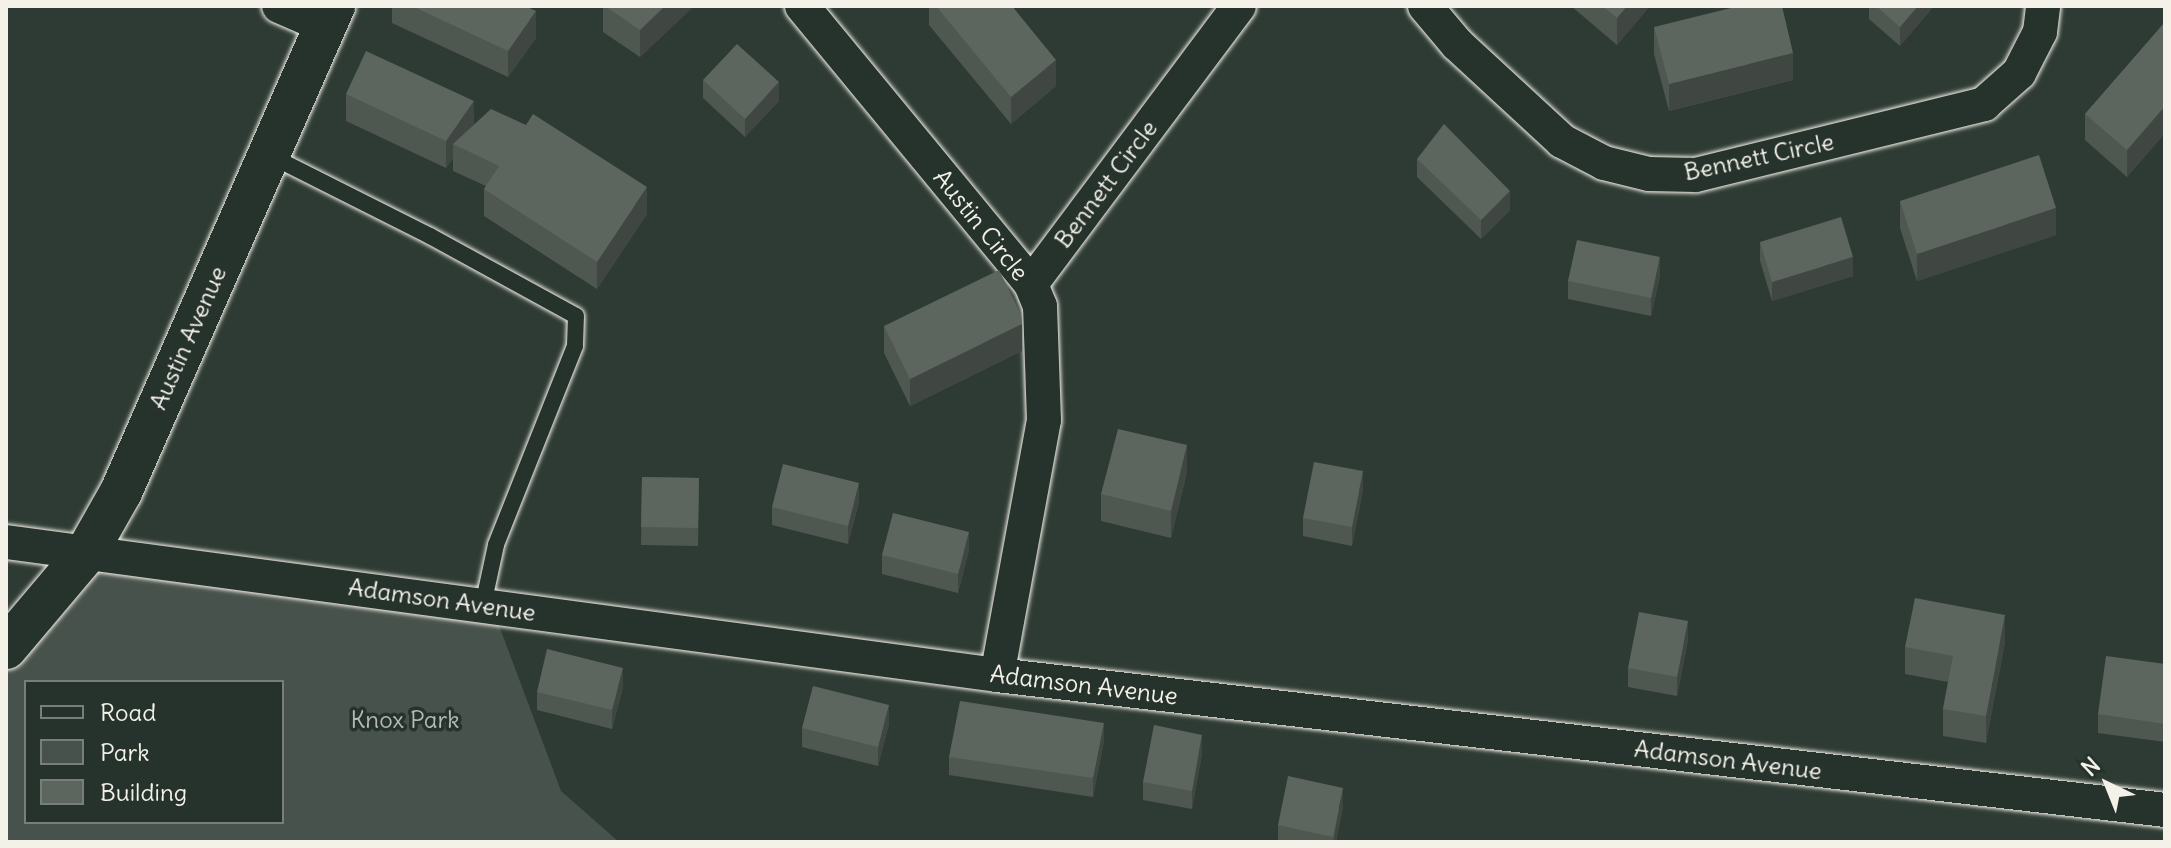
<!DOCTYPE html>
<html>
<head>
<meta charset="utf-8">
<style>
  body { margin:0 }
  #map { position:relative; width:2171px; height:848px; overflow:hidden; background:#2e3b34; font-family:Delius,sans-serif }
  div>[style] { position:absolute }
  .green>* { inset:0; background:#48524c }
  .roads { filter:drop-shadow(0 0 2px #f4f1e8) drop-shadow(0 0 2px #f4f1e8) }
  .service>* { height:16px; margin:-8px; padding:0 8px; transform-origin:8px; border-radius:8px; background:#26332d }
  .minor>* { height:34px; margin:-17px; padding:0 17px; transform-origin:17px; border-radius:17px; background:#26332d }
  .tertiary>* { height:42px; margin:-21px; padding:0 21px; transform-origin:21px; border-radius:21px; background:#26332d }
  .wall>* { inset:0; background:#4f5751 }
  .shaded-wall>* { inset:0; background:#404742 }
  .building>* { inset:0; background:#5c655e }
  span { translate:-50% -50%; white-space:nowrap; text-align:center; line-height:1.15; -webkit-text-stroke:7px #26332d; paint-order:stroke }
  .street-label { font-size:24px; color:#f4f1e8 }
  .park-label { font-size:24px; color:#b8b9b1 }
  .frame { position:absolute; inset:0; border:8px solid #f4f1e8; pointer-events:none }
  .legend { position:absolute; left:24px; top:680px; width:260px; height:144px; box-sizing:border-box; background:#26332d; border:2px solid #787f78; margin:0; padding:10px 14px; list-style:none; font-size:24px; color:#f4f1e8 }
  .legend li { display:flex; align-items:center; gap:16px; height:40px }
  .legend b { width:40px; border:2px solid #787f78 }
  .north { position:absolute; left:2067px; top:744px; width:80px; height:80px; -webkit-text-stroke:6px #26332d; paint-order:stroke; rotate:317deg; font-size:22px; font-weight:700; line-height:32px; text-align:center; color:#f4f1e8 }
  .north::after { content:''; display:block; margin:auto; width:28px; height:36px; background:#f4f1e8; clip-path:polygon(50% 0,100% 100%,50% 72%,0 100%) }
</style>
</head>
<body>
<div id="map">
  <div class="green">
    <i style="clip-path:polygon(evenodd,87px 552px,492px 607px,561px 791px,619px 842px,6px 842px,6px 648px,87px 552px,26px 682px,282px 682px,282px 822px,26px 822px,26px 682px)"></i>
  </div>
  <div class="roads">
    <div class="service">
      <i style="left:271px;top:156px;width:178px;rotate:26.7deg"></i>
      <i style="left:430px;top:236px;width:166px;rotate:28.7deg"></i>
      <i style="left:576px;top:316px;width:30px;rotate:92deg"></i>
      <i style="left:575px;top:346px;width:214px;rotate:111.7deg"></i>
      <i style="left:496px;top:545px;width:61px;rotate:102.2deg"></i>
    </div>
    <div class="minor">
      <i style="left:279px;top:6px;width:50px;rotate:23.5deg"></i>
      <i style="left:802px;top:6px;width:360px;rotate:50.5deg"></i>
      <i style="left:1031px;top:284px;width:24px;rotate:68deg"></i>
      <i style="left:1040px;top:306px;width:114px;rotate:88deg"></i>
      <i style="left:1044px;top:420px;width:259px;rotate:100.4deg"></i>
      <i style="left:1425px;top:6px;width:50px;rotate:49.9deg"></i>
      <i style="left:1457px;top:44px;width:143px;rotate:42.7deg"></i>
      <i style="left:1562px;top:141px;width:47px;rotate:27.6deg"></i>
      <i style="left:1604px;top:163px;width:46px;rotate:13.7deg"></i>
      <i style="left:1649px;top:174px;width:47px;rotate:1.2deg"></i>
      <i style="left:1696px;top:175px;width:297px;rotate:-13.8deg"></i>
      <i style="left:1984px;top:104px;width:47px;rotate:-41.5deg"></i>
      <i style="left:2019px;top:73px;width:46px;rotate:-62.9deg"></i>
      <i style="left:2040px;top:32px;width:26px;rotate:-83deg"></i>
      <i style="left:1031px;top:284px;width:347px;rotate:-53.2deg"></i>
      <i style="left:6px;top:542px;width:1000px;rotate:7.64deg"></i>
      <i style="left:997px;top:675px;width:1176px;rotate:6.59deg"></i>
    </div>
    <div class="tertiary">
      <i style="left:6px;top:648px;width:126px;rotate:-49.8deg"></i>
      <i style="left:87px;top:552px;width:69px;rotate:-60.5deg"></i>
      <i style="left:121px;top:492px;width:531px;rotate:-66.33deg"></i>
    </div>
  </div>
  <div class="wall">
    <i style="clip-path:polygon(392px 6px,525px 6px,536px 38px,508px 77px,392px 23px)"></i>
    <i style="clip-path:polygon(603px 6px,694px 6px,640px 57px,603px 32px)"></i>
    <i style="clip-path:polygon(929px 6px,1012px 6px,1056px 86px,1011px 124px,929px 25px)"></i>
    <i style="clip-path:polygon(1571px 6px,1650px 6px,1617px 45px)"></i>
    <i style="clip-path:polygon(1869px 6px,1934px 6px,1900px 46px,1869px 19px)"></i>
    <i style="clip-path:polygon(2165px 22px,2165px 133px,2127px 177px,2085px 140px,2085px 114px)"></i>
    <i style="clip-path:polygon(1654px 27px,1793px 80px,1669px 111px,1654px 54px)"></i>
    <i style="clip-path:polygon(703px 80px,779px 101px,745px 137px,703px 98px)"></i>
    <i style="clip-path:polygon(346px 94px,474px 125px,647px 214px,597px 289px,484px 216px,484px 189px,486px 186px,453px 171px,453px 158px,446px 168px,346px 121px)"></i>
    <i style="clip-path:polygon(1417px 159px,1510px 210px,1481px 239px,1417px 177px)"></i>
    <i style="clip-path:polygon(1900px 201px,2056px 235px,1917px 281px,1900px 228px)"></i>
    <i style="clip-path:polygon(1760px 242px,1853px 276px,1772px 301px,1760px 261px)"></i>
    <i style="clip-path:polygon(1660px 276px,1651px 316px,1568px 299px,1568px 281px)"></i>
    <i style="clip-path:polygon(884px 326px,1022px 351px,910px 406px,884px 353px)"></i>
    <i style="clip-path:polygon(1187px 472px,1171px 538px,1101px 521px,1101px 494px)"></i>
    <i style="clip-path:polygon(642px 477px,699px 478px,698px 546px,641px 545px)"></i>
    <i style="clip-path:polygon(1363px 490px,1352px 546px,1303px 536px,1303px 518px)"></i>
    <i style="clip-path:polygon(859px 502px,848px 544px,772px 525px,772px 507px)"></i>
    <i style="clip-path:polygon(969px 550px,958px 593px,882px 574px,882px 555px)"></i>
    <i style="clip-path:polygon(1688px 640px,1677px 696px,1628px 687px,1628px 668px)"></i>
    <i style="clip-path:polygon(2005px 642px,1986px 743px,1943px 736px,1943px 709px,1948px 682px,1905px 674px,1905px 647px)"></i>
    <i style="clip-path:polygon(2165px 664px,2165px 742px,2098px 733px,2098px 714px)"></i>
    <i style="clip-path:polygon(623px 687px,612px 729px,537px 710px,537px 692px)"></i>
    <i style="clip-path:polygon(889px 724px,878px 766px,802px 747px,802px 728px)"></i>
    <i style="clip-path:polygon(1104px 741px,1093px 797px,949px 775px,949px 757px)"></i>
    <i style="clip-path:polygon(1202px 754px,1192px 809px,1143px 800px,1143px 782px)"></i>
    <i style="clip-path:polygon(1343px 807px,1336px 842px,1278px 842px,1278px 825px)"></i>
  </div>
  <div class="shaded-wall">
    <i style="clip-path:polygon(665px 6px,694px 6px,640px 57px,640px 30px)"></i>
    <i style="clip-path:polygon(1627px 6px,1650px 6px,1617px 45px,1617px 18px)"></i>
    <i style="clip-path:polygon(1918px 6px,1934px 6px,1900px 46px,1900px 27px)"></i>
    <i style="clip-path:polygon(536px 11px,536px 38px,508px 77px,508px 51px)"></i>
    <i style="clip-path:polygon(1793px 53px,1793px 80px,1669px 111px,1669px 84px)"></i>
    <i style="clip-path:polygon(1056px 60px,1056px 86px,1011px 124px,1011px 97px)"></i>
    <i style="clip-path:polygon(779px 82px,779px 101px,745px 137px,745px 119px)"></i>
    <i style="clip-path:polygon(474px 101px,474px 128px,453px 144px,453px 158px,446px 168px,446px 141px)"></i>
    <i style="clip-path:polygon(2165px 106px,2165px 133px,2127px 177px,2127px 150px)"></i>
    <i style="clip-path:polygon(647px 187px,647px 214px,597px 289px,597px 262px)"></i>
    <i style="clip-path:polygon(1510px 191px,1510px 210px,1481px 239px,1481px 220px)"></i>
    <i style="clip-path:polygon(2056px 208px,2056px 235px,1917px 281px,1917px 254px)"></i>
    <i style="clip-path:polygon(1660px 257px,1660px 276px,1651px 316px,1651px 298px)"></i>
    <i style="clip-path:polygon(1853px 257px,1853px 276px,1772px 301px,1772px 282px)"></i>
    <i style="clip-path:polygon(1022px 324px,1022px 351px,910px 406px,910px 379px)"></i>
    <i style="clip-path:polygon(1187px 445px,1187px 472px,1171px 538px,1171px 511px)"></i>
    <i style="clip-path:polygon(1363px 471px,1363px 490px,1352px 546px,1352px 527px)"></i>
    <i style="clip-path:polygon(859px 483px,859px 502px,848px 544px,848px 526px)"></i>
    <i style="clip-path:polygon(969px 532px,969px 550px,958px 593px,958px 574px)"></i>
    <i style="clip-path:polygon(2005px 615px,2005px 642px,1986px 743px,1986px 716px)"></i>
    <i style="clip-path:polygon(1688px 621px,1688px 640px,1677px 696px,1677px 677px)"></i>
    <i style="clip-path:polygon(623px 668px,623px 687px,612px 729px,612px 710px)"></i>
    <i style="clip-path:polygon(889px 705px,889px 724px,878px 766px,878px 747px)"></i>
    <i style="clip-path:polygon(1104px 723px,1104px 741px,1093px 797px,1093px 778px)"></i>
    <i style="clip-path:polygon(1202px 735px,1202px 754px,1192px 809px,1192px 791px)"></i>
    <i style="clip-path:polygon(1343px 788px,1343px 807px,1336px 842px,1333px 842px)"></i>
  </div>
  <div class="building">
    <i style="clip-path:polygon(412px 6px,525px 6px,536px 11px,508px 51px)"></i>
    <i style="clip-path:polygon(605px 6px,665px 6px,640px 30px)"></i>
    <i style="clip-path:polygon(936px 6px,1012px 6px,1056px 60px,1011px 97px)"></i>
    <i style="clip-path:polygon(1602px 6px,1627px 6px,1617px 18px)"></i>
    <i style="clip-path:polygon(1739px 6px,1782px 6px,1793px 53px,1669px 84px,1654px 27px)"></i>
    <i style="clip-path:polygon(1876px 6px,1918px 6px,1900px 27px)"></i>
    <i style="clip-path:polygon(2165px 22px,2165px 106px,2127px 150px,2085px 114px)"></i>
    <i style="clip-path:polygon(737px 44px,779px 82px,745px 119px,703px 80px)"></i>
    <i style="clip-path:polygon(366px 51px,474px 101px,446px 141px,346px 94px)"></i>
    <i style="clip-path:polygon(491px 109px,526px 125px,533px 114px,647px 187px,597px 262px,484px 189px,499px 166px,453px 144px)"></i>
    <i style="clip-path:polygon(1444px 124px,1510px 191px,1481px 220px,1417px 159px)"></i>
    <i style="clip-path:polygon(2039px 155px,2056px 208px,1917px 254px,1900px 201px)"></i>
    <i style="clip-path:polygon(1841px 217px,1853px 257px,1772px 282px,1760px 242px)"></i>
    <i style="clip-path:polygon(1577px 240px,1660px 257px,1651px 298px,1568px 281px)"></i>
    <i style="clip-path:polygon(999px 270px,1021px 314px,1022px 324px,910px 379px,884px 326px)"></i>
    <i style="clip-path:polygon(1118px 429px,1187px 445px,1171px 511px,1101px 494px)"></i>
    <i style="clip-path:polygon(1314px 462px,1363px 471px,1352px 527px,1303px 518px)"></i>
    <i style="clip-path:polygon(783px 464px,859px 483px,848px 526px,772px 507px)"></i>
    <i style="clip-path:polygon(642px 477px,699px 478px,698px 528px,641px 527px)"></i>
    <i style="clip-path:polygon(893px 513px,969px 532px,958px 574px,882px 555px)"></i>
    <i style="clip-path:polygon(1915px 598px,2005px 615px,1986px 716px,1943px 709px,1953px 656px,1905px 647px)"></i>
    <i style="clip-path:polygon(1639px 612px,1688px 621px,1677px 677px,1628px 668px)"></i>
    <i style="clip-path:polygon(547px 649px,623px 668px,612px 710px,537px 692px)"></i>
    <i style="clip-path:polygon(2106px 656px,2165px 664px,2165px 724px,2098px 714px)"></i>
    <i style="clip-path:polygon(813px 686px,889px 705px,878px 747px,802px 728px)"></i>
    <i style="clip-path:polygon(960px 701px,1104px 723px,1093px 778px,949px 757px)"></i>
    <i style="clip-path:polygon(1154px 725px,1202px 735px,1192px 791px,1143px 782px)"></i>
    <i style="clip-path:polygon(1288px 776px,1343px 788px,1333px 837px,1278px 825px)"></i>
  </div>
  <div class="street-label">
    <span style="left:1759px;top:157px;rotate:-12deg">Bennett Circle</span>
    <span style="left:1106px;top:184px;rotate:-53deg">Bennett Circle</span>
    <span style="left:981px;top:225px;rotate:51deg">Austin Circle</span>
    <span style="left:188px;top:338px;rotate:-66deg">Austin Avenue</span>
    <span style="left:442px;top:600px;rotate:8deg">Adamson Avenue</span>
    <span style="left:1084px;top:685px;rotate:7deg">Adamson Avenue</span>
    <span style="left:1728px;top:760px;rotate:7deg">Adamson Avenue</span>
  </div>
  <div class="park-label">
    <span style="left:405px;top:720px">Knox Park</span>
  </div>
  <div class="frame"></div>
  <ul class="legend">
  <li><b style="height:10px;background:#26332d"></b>Road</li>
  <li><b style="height:22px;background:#48524c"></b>Park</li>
  <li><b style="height:22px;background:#5c655e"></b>Building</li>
  </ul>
  <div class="north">N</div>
</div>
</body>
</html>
